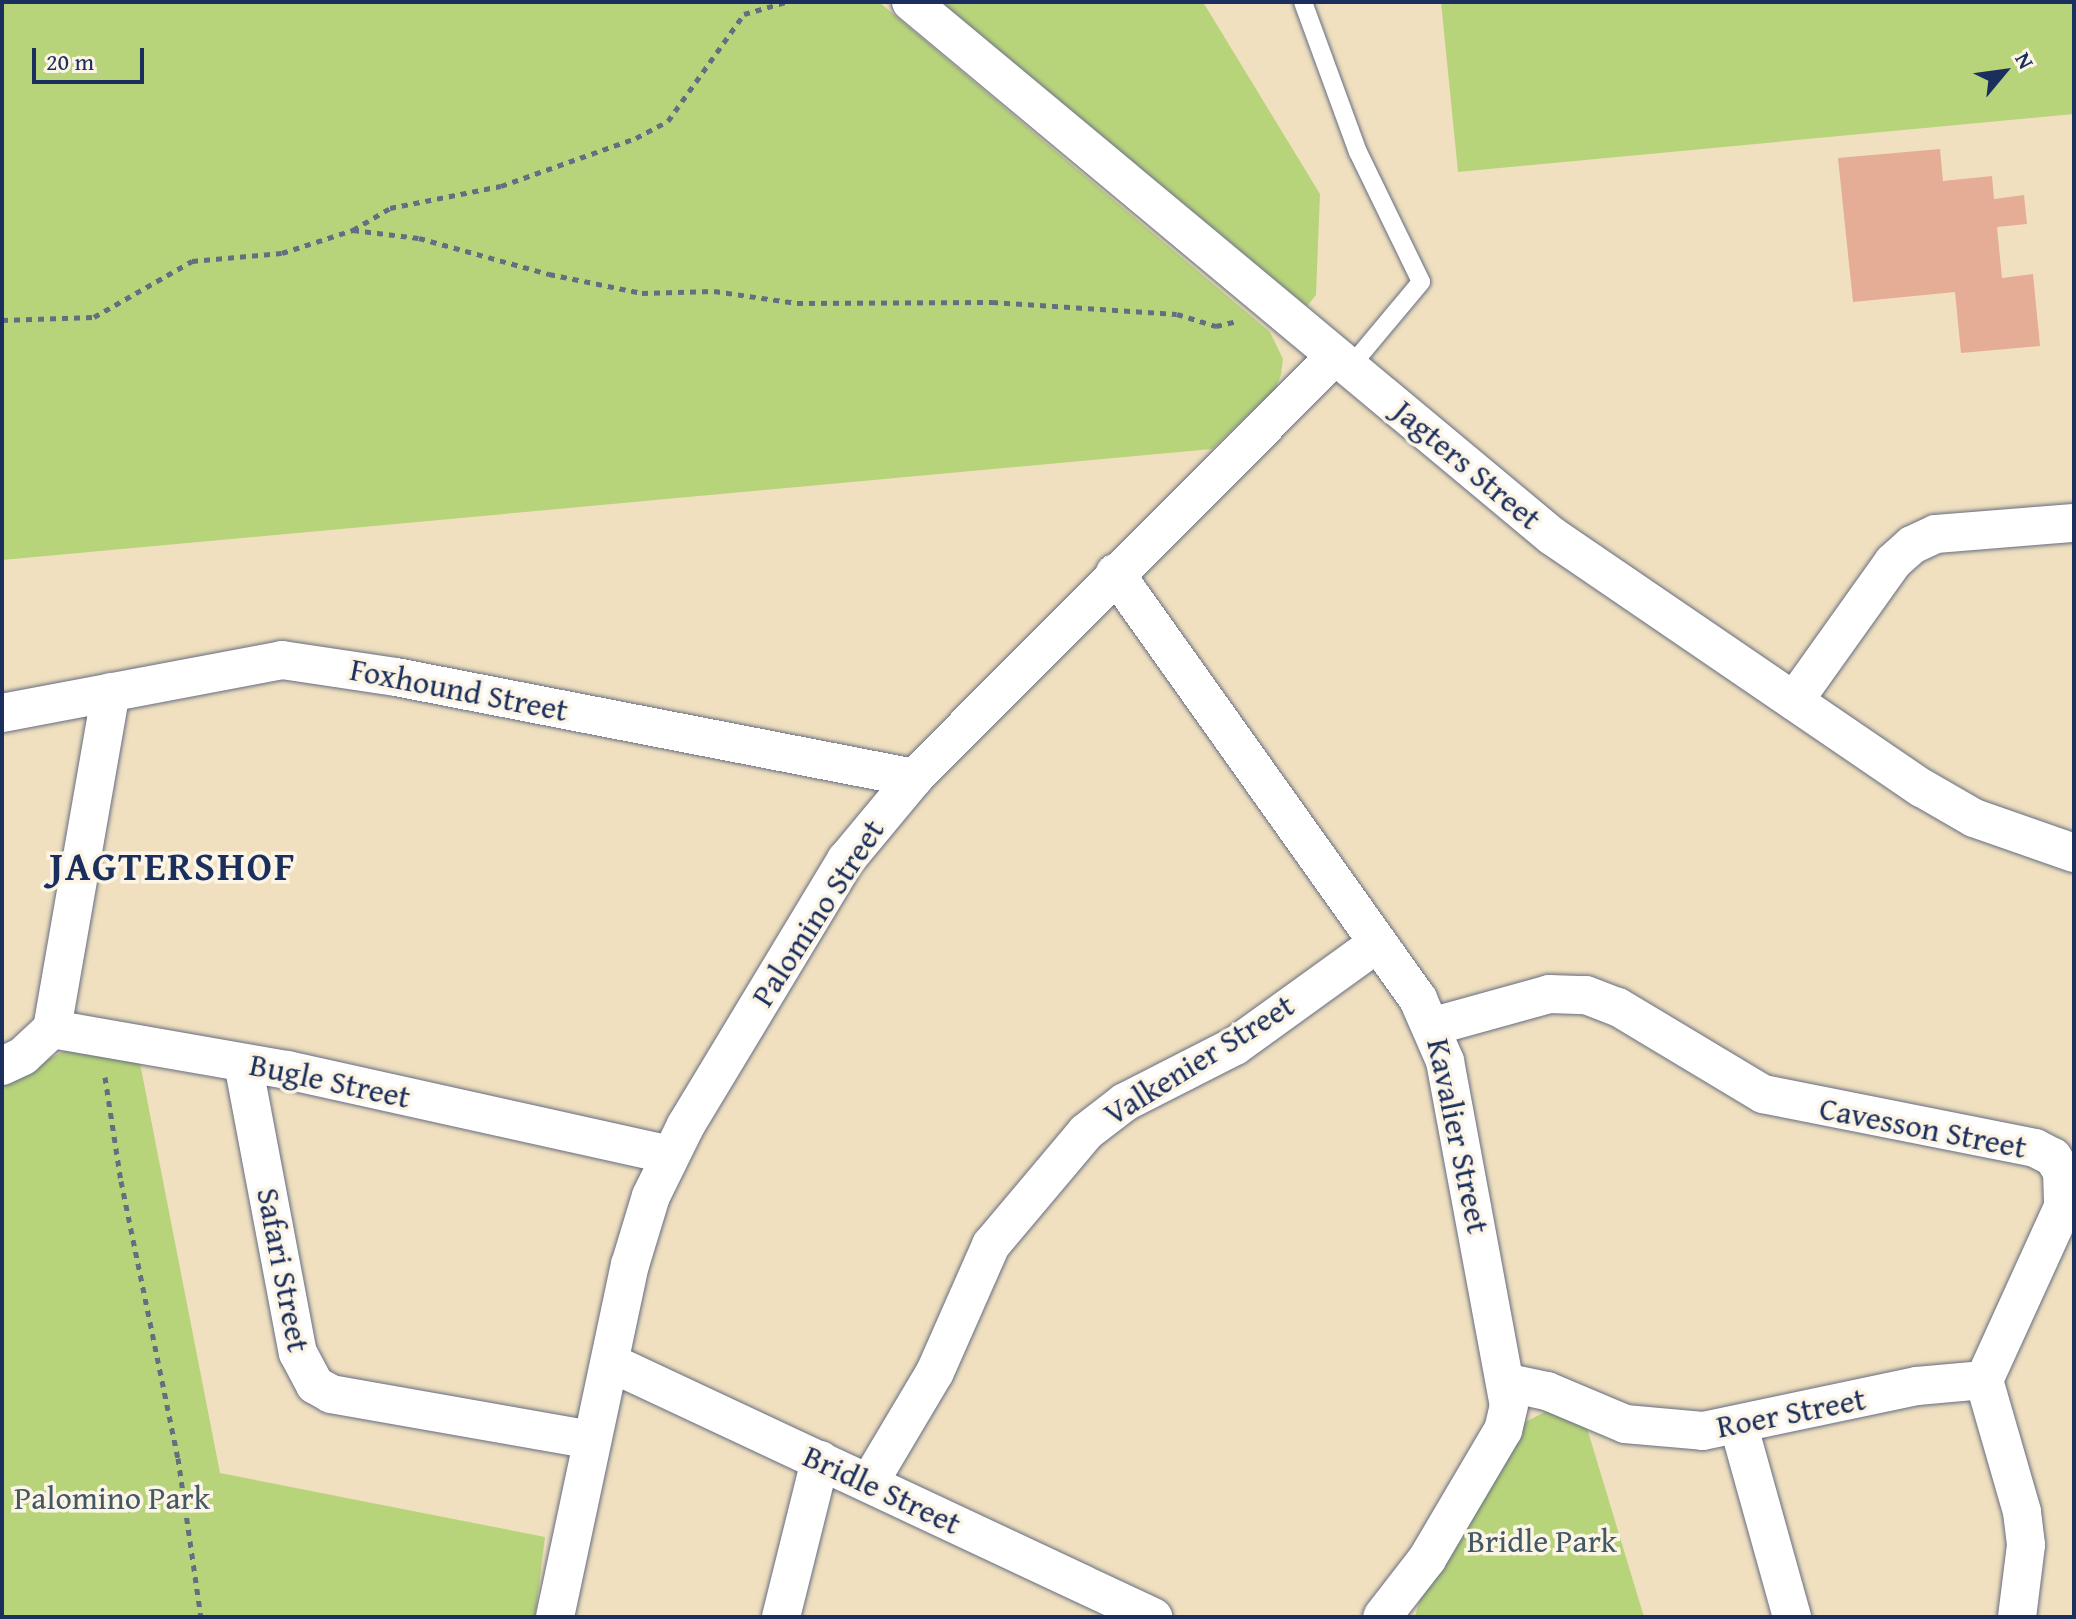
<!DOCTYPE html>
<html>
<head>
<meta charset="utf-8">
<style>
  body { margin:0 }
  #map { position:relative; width:2076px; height:1619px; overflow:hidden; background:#f0e0bf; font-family:"Gentium Book Plus",serif }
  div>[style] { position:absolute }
  .green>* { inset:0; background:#b8d47b }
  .building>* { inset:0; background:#e5ad95 }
  .path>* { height:5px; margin-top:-2.5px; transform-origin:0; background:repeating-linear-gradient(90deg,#666d80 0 6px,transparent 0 12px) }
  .roads { filter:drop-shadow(0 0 2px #666d80) drop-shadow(0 0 2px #666d80) }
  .service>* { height:18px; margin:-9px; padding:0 9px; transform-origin:9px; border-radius:9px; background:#fff }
  .minor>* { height:38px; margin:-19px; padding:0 19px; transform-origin:19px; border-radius:19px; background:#fff }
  span { translate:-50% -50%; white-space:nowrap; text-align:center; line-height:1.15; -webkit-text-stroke:7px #fcf5e5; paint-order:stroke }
  .street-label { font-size:32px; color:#1b2f5e }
  .park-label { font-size:32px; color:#425865 }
  .district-label { font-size:40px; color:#1b2f5e; font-weight:700; letter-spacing:2px }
  .frame { position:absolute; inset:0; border:4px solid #1b2f5e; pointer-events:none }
  .north { position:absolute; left:1964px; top:32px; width:80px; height:80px; -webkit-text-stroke:6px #fcf5e5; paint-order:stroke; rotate:61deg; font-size:22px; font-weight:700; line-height:32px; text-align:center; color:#1b2f5e }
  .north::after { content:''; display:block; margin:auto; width:28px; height:36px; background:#1b2f5e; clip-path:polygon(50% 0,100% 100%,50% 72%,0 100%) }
  .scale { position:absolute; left:32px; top:48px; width:112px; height:36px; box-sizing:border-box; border:4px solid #1b2f5e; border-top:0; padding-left:10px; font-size:24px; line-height:28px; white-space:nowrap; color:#1b2f5e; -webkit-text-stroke:6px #fcf5e5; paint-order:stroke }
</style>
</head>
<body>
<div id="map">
  <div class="green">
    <i style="clip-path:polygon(2px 2px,879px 2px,1270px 332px,1283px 359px,1281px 375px,1275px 389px,1212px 449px,2px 560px)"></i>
    <i style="clip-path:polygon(942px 2px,1203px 2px,1320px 194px,1316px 295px,1307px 306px)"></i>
    <i style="clip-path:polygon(1441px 2px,2074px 2px,2074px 114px,1458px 172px)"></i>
    <i style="clip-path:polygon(67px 1050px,139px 1058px,220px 1473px,545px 1537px,535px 1617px,2px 1617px,2px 1081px)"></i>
    <i style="clip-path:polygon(1547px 1411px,1587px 1428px,1644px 1617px,1415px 1617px,1420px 1598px,1525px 1422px)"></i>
  </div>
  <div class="building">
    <i style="clip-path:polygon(1940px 149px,1943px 181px,1992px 176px,1994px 199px,2024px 195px,2027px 224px,1997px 227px,2002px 278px,2033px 274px,2040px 346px,1961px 353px,1955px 292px,1853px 302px,1838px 158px)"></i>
  </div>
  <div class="path">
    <i style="left:353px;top:230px;width:66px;rotate:6.9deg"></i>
    <i style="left:419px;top:238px;width:135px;rotate:15.5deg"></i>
    <i style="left:549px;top:274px;width:95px;rotate:11.5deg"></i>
    <i style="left:642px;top:293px;width:72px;rotate:-1.6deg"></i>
    <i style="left:714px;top:291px;width:84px;rotate:8.2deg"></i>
    <i style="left:797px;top:303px;width:195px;rotate:-0.3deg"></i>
    <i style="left:992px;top:302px;width:185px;rotate:3.7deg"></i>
    <i style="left:1177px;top:314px;width:41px;rotate:17.1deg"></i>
    <i style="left:1216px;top:326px;width:22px;rotate:-13deg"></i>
    <i style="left:2px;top:320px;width:92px;rotate:-1.9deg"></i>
    <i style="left:94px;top:317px;width:113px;rotate:-29.7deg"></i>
    <i style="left:192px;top:261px;width:90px;rotate:-5.1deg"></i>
    <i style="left:282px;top:253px;width:75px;rotate:-17.9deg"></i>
    <i style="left:353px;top:230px;width:43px;rotate:-30.7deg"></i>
    <i style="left:390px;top:208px;width:113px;rotate:-11.2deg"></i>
    <i style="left:501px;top:186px;width:143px;rotate:-19.6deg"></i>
    <i style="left:636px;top:138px;width:36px;rotate:-28deg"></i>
    <i style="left:668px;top:121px;width:131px;rotate:-54.6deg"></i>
    <i style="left:744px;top:14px;width:44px;rotate:-15.9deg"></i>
    <i style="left:105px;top:1077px;width:105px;rotate:81.3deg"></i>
    <i style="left:121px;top:1181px;width:283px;rotate:78.4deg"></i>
    <i style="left:178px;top:1458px;width:161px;rotate:81.8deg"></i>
  </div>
  <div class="roads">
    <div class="service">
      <i style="left:1303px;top:2px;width:160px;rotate:69.9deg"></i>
      <i style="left:1358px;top:152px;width:144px;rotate:64.1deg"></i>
      <i style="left:1421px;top:282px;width:111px;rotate:129.9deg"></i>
    </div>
    <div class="minor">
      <i style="left:911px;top:2px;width:834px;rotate:39.8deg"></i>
      <i style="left:1552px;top:536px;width:448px;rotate:34.3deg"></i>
      <i style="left:1922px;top:788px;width:60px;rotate:30deg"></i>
      <i style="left:1974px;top:818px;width:106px;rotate:19.3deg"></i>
      <i style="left:1115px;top:573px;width:523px;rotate:54.58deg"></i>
      <i style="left:1418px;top:999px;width:68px;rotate:66.5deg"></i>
      <i style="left:1445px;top:1061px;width:350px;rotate:79.5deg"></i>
      <i style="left:1509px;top:1405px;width:26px;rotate:103deg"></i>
      <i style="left:1503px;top:1430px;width:150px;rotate:120.5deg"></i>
      <i style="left:1427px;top:1559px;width:73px;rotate:127.8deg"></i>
      <i style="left:1794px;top:701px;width:171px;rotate:-54.5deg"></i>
      <i style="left:1893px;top:562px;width:25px;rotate:-42deg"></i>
      <i style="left:1912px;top:545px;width:26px;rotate:-25deg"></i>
      <i style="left:1936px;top:534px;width:138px;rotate:-4.6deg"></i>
      <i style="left:2px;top:713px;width:285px;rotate:-10.7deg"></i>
      <i style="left:282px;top:660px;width:115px;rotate:8.5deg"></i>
      <i style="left:396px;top:677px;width:528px;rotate:11.03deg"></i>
      <i style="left:1434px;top:1026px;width:119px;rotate:-15.5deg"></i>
      <i style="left:1549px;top:994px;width:37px;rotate:2deg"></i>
      <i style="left:1586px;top:995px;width:34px;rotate:21deg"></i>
      <i style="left:1618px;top:1007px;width:169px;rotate:31deg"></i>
      <i style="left:1763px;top:1094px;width:277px;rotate:11.2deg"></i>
      <i style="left:2035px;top:1148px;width:20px;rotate:27deg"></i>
      <i style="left:2053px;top:1157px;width:17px;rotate:59deg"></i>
      <i style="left:2062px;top:1172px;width:35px;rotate:88deg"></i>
      <i style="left:2063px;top:1207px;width:190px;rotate:114.5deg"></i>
      <i style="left:1984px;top:1380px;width:137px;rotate:73.9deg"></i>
      <i style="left:2022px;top:1512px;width:33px;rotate:83deg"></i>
      <i style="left:2026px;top:1545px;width:73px;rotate:97.1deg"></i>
      <i style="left:52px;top:1029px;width:239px;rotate:9.9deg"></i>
      <i style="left:287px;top:1070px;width:391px;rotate:12.5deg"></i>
      <i style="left:52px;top:1029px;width:342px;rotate:-80.1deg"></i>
      <i style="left:243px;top:1063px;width:295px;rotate:79.3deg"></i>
      <i style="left:298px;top:1353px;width:36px;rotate:62deg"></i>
      <i style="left:315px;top:1385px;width:18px;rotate:29deg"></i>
      <i style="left:331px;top:1394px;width:264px;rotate:10deg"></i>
      <i style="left:2px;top:1066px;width:23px;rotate:-25deg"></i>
      <i style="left:23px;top:1056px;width:40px;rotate:-43deg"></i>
      <i style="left:611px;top:1363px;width:599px;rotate:25.11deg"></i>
      <i style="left:1509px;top:1383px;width:39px;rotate:12deg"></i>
      <i style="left:1547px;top:1391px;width:85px;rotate:22.9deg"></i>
      <i style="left:1625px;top:1424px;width:78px;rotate:5.1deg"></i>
      <i style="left:1703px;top:1431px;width:219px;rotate:-11.9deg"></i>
      <i style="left:1917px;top:1386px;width:67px;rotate:-5.1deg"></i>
      <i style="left:1739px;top:1427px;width:197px;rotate:74.4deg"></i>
      <i style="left:869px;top:1483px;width:129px;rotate:-59.3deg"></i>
      <i style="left:935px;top:1372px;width:139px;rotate:-66.2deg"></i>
      <i style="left:991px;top:1245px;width:148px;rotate:-49.9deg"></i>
      <i style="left:1086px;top:1132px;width:49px;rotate:-37.6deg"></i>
      <i style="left:1125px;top:1102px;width:123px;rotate:-27deg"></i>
      <i style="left:1235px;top:1046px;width:176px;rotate:-35.8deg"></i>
      <i style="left:555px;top:1617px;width:360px;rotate:-78deg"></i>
      <i style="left:630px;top:1265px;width:72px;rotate:-73.1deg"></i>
      <i style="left:651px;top:1196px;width:79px;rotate:-63.8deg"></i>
      <i style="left:686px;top:1125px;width:310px;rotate:-58.9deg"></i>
      <i style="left:846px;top:860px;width:107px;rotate:-50.3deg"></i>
      <i style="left:914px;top:778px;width:596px;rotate:-45.07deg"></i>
      <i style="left:781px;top:1617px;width:162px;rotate:-76deg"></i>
    </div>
  </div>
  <div class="street-label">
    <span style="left:1467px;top:465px;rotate:40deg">Jagters Street</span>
    <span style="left:459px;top:690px;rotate:11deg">Foxhound Street</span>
    <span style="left:818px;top:913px;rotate:-57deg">Palomino Street</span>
    <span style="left:1199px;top:1060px;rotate:-32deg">Valkenier Street</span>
    <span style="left:330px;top:1081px;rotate:12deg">Bugle Street</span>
    <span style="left:1923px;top:1128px;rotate:11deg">Cavesson Street</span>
    <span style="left:1458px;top:1136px;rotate:78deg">Kavalier Street</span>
    <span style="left:283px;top:1270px;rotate:79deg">Safari Street</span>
    <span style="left:1791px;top:1413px;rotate:-11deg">Roer Street</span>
    <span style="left:882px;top:1490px;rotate:25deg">Bridle Street</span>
  </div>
  <div class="park-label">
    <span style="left:112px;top:1498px">Palomino Park</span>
    <span style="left:1542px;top:1541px">Bridle Park</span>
  </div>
  <div class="district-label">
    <span style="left:173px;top:866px">JAGTERSHOF</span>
  </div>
  <div class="frame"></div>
  <div class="north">N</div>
  <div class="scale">20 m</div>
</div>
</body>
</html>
